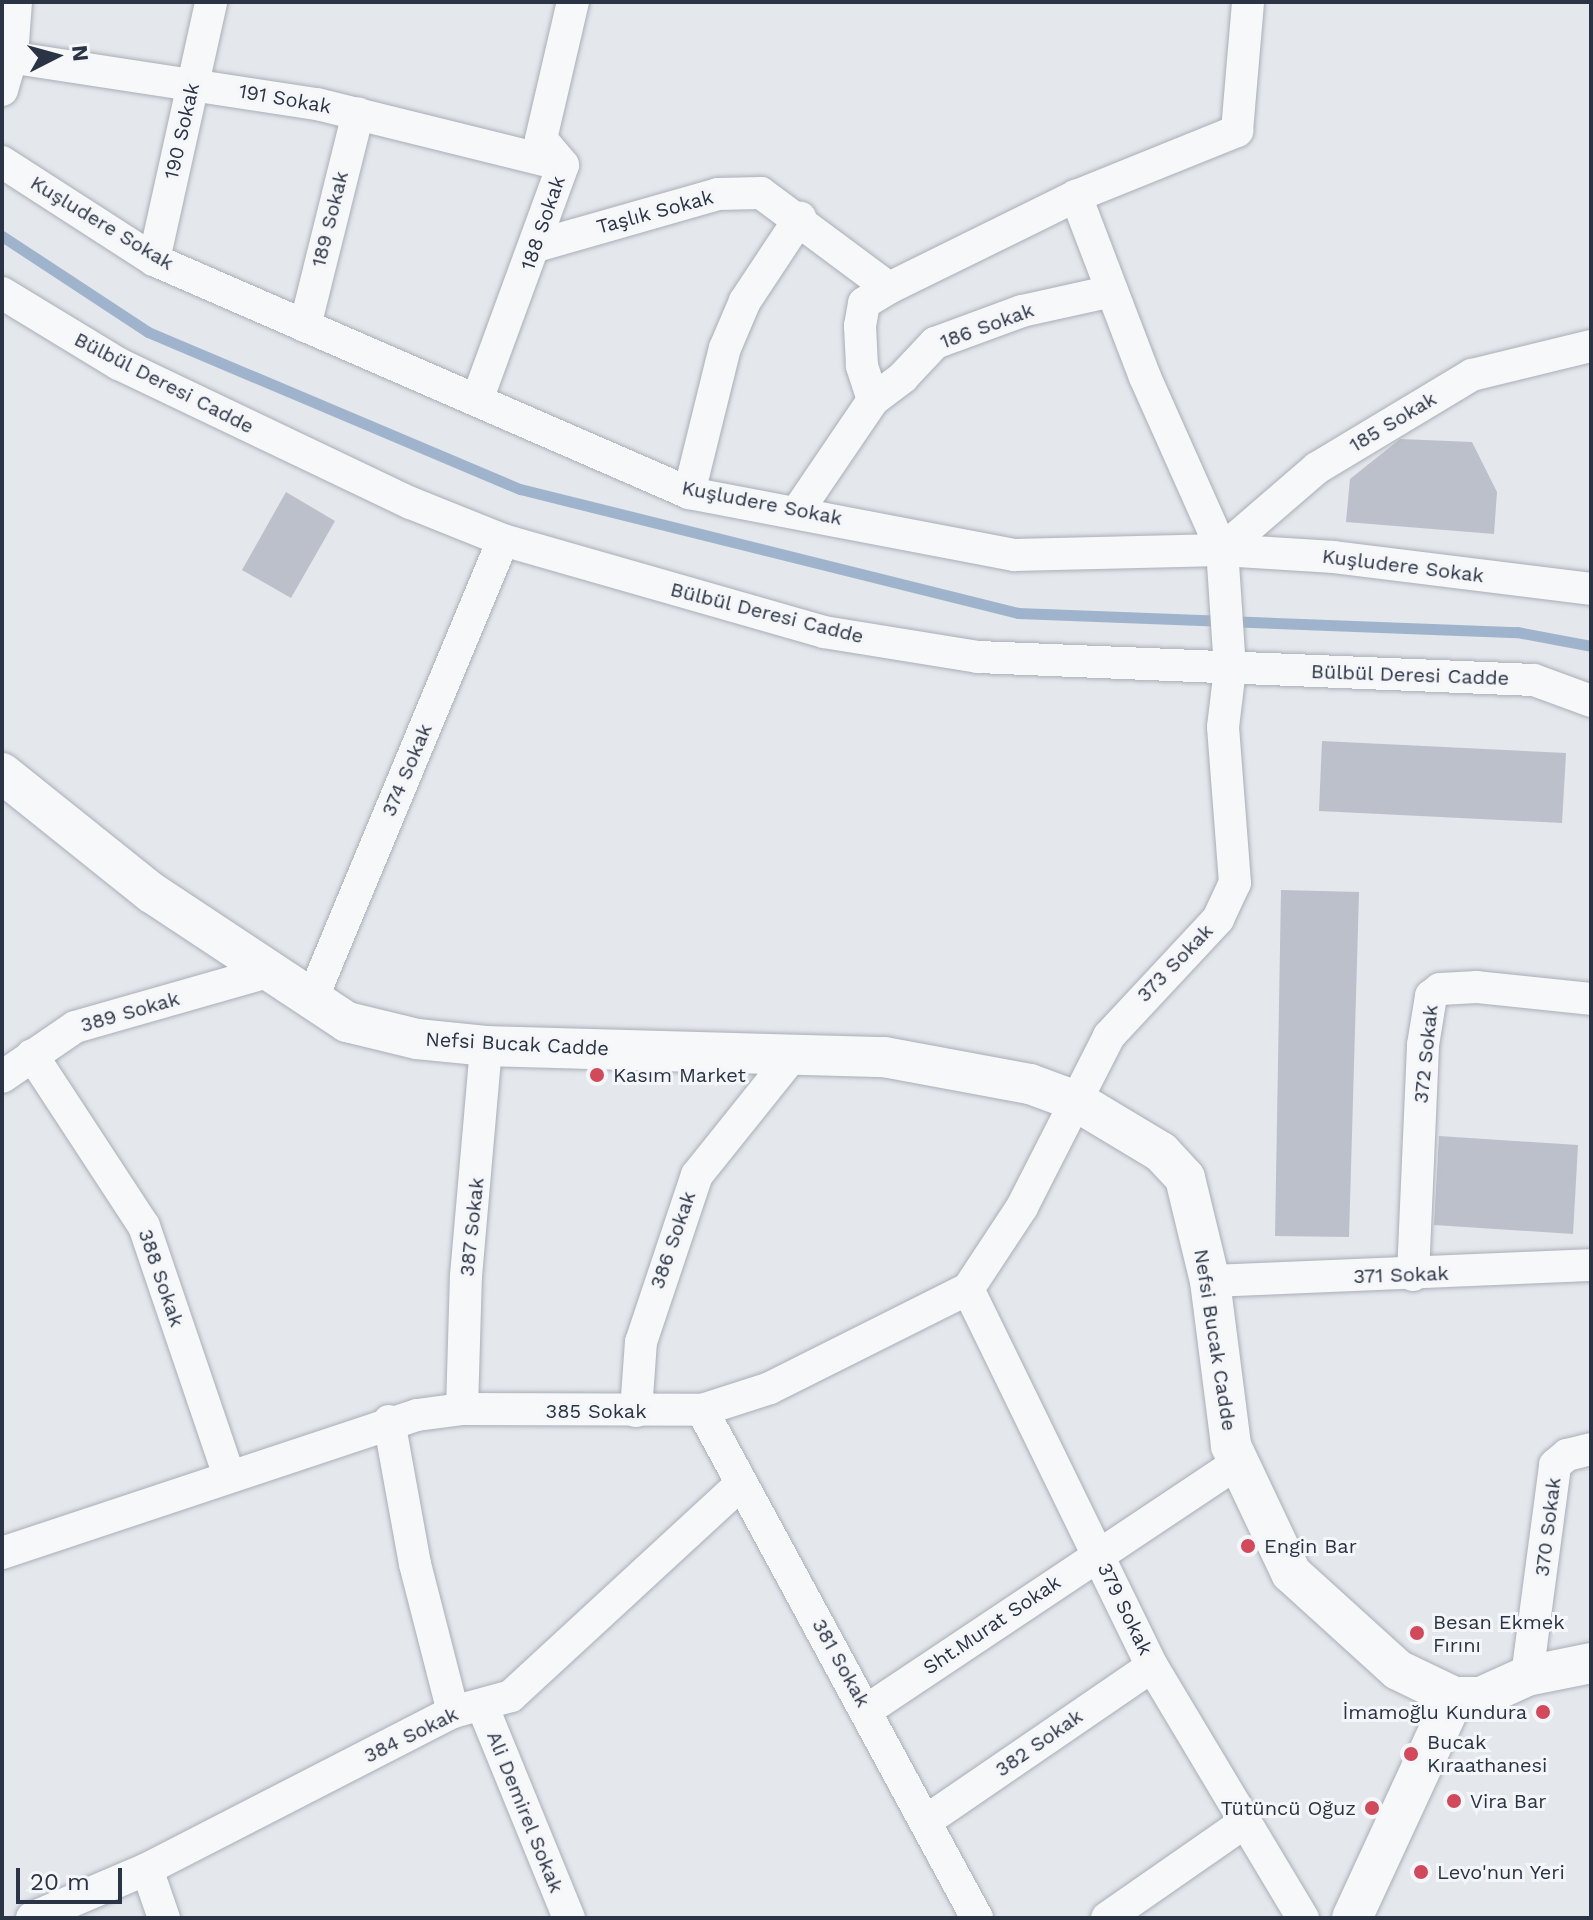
<!DOCTYPE html>
<html>
<head>
<meta charset="utf-8">
<style>
  body { margin:0 }
  #map { position:relative; width:1593px; height:1920px; overflow:hidden; background:#e4e7ec; font-family:"Work Sans",sans-serif }
  div>[style] { position:absolute }
  .stream>* { height:11px; margin:-5.5px; padding:0 5.5px; transform-origin:5.5px; border-radius:5.5px; background:#9fb4cc }
  .building>* { inset:0; background:#bbc0ca }
  .roads { filter:drop-shadow(0 0 2px #a9aeb7) drop-shadow(0 0 2px #a9aeb7) }
  .minor>* { height:32px; margin:-16px; padding:0 16px; transform-origin:16px; border-radius:16px; background:#f7f8fa }
  .tertiary>* { height:40px; margin:-20px; padding:0 20px; transform-origin:20px; border-radius:20px; background:#f7f8fa }
  .dots>* { width:22px; height:22px; translate:-50% -50%; box-sizing:border-box; border:4px solid #f4f6f9; border-radius:50% }
  span { translate:-50% -50%; white-space:nowrap; text-align:center; line-height:1.15; -webkit-text-stroke:6px #f4f6f9; paint-order:stroke }
  .street-label { font-size:20px; color:#2b3445 }
  .poi-label { font-size:20px; color:#2b3445 }
  .left { translate:0 -50%; text-align:left }
  .right { translate:-100% -50%; text-align:right }
  .frame { position:absolute; inset:0; border:4px solid #2b3445; pointer-events:none }
  .north { position:absolute; left:16px; top:16px; width:80px; height:80px; -webkit-text-stroke:6px #f4f6f9; paint-order:stroke; rotate:84deg; font-size:22px; font-weight:700; line-height:32px; text-align:center; color:#2b3445 }
  .north::after { content:''; display:block; margin:auto; width:28px; height:36px; background:#2b3445; clip-path:polygon(50% 0,100% 100%,50% 72%,0 100%) }
  .scale { position:absolute; left:16px; top:1868px; width:106px; height:36px; box-sizing:border-box; border:4px solid #2b3445; border-top:0; padding-left:10px; font-size:24px; line-height:28px; white-space:nowrap; color:#2b3445; -webkit-text-stroke:6px #f4f6f9; paint-order:stroke }
</style>
</head>
<body>
<div id="map">
  <div class="stream">
    <i style="left:2px;top:236px;width:175px;rotate:33.3deg"></i>
    <i style="left:148px;top:332px;width:404px;rotate:22.9deg"></i>
    <i style="left:520px;top:489px;width:513px;rotate:13.98deg"></i>
    <i style="left:1018px;top:613px;width:499px;rotate:2.2deg"></i>
    <i style="left:1517px;top:632px;width:75px;rotate:10.7deg"></i>
  </div>
  <div class="building">
    <i style="clip-path:polygon(1400px 439px,1472px 442px,1497px 492px,1494px 534px,1346px 522px,1350px 479px)"></i>
    <i style="clip-path:polygon(286px 492px,335px 521px,291px 598px,242px 570px)"></i>
    <i style="clip-path:polygon(1322px 741px,1566px 753px,1562px 823px,1319px 811px)"></i>
    <i style="clip-path:polygon(1281px 890px,1359px 892px,1349px 1237px,1275px 1236px)"></i>
    <i style="clip-path:polygon(1439px 1136px,1578px 1145px,1573px 1234px,1434px 1225px)"></i>
  </div>
  <div class="roads">
    <div class="minor">
      <i style="left:2px;top:56px;width:319px;rotate:8.7deg"></i>
      <i style="left:317px;top:104px;width:253px;rotate:13.9deg"></i>
      <i style="left:2px;top:90px;width:35px;rotate:-74deg"></i>
      <i style="left:12px;top:56px;width:54px;rotate:-85.8deg"></i>
      <i style="left:2px;top:162px;width:181px;rotate:32.8deg"></i>
      <i style="left:154px;top:260px;width:584px;rotate:23.53deg"></i>
      <i style="left:689px;top:493px;width:331px;rotate:10.8deg"></i>
      <i style="left:1014px;top:555px;width:208px;rotate:-1.4deg"></i>
      <i style="left:1222px;top:550px;width:112px;rotate:3.6deg"></i>
      <i style="left:1334px;top:557px;width:259px;rotate:7.1deg"></i>
      <i style="left:563px;top:165px;width:34px;rotate:-130deg"></i>
      <i style="left:541px;top:139px;width:141px;rotate:-76.9deg"></i>
      <i style="left:536px;top:246px;width:189px;rotate:-15.9deg"></i>
      <i style="left:718px;top:194px;width:43px;rotate:-1.3deg"></i>
      <i style="left:761px;top:193px;width:159px;rotate:36.6deg"></i>
      <i style="left:889px;top:288px;width:208px;rotate:-26.2deg"></i>
      <i style="left:1076px;top:196px;width:174px;rotate:-22deg"></i>
      <i style="left:1237px;top:131px;width:129px;rotate:-85.1deg"></i>
      <i style="left:154px;top:260px;width:264px;rotate:-77.5deg"></i>
      <i style="left:2px;top:293px;width:137px;rotate:31.3deg"></i>
      <i style="left:119px;top:364px;width:323px;rotate:25.5deg"></i>
      <i style="left:411px;top:503px;width:99px;rotate:21.9deg"></i>
      <i style="left:503px;top:540px;width:334px;rotate:16deg"></i>
      <i style="left:824px;top:632px;width:156px;rotate:9.2deg"></i>
      <i style="left:978px;top:657px;width:556px;rotate:2.37deg"></i>
      <i style="left:1534px;top:680px;width:61px;rotate:20.2deg"></i>
      <i style="left:305px;top:326px;width:219px;rotate:-76deg"></i>
      <i style="left:477px;top:400px;width:250px;rotate:-69.9deg"></i>
      <i style="left:873px;top:400px;width:36px;rotate:-108deg"></i>
      <i style="left:862px;top:366px;width:40px;rotate:-92.9deg"></i>
      <i style="left:860px;top:326px;width:23px;rotate:-80deg"></i>
      <i style="left:864px;top:303px;width:29px;rotate:-31deg"></i>
      <i style="left:689px;top:493px;width:149px;rotate:-76.1deg"></i>
      <i style="left:725px;top:348px;width:51px;rotate:-66.9deg"></i>
      <i style="left:745px;top:301px;width:100px;rotate:-56.5deg"></i>
      <i style="left:797px;top:512px;width:135px;rotate:-55.8deg"></i>
      <i style="left:873px;top:400px;width:38px;rotate:-37deg"></i>
      <i style="left:903px;top:377px;width:47px;rotate:-46.7deg"></i>
      <i style="left:935px;top:343px;width:93px;rotate:-20.2deg"></i>
      <i style="left:1022px;top:311px;width:92px;rotate:-12.5deg"></i>
      <i style="left:1222px;top:550px;width:125px;rotate:-40.8deg"></i>
      <i style="left:1317px;top:468px;width:181px;rotate:-31deg"></i>
      <i style="left:1472px;top:375px;width:122px;rotate:-13.7deg"></i>
      <i style="left:312px;top:999px;width:497px;rotate:-67.4deg"></i>
      <i style="left:32px;top:1055px;width:204px;rotate:56.8deg"></i>
      <i style="left:144px;top:1226px;width:264px;rotate:71.2deg"></i>
      <i style="left:2px;top:1077px;width:88px;rotate:-34.4deg"></i>
      <i style="left:75px;top:1027px;width:204px;rotate:-15.9deg"></i>
      <i style="left:1413px;top:1275px;width:230px;rotate:-87.5deg"></i>
      <i style="left:1423px;top:1045px;width:50px;rotate:-80.7deg"></i>
      <i style="left:1431px;top:996px;width:11px;rotate:-38deg"></i>
      <i style="left:1440px;top:989px;width:37px;rotate:-3deg"></i>
      <i style="left:1477px;top:987px;width:115px;rotate:6deg"></i>
      <i style="left:1210px;top:1281px;width:381px;rotate:-2.4deg"></i>
      <i style="left:968px;top:1289px;width:420px;rotate:64deg"></i>
      <i style="left:1152px;top:1666px;width:294px;rotate:59.1deg"></i>
      <i style="left:462px;top:1409px;width:133px;rotate:-88.3deg"></i>
      <i style="left:466px;top:1276px;width:231px;rotate:-85deg"></i>
      <i style="left:702px;top:1410px;width:578px;rotate:61.57deg"></i>
      <i style="left:636px;top:1411px;width:69px;rotate:-85.9deg"></i>
      <i style="left:641px;top:1342px;width:176px;rotate:-71.5deg"></i>
      <i style="left:697px;top:1175px;width:155px;rotate:-51.3deg"></i>
      <i style="left:389px;top:1421px;width:145px;rotate:79.7deg"></i>
      <i style="left:415px;top:1564px;width:153px;rotate:75.6deg"></i>
      <i style="left:2px;top:1553px;width:437px;rotate:-18.4deg"></i>
      <i style="left:417px;top:1415px;width:45px;rotate:-7.6deg"></i>
      <i style="left:462px;top:1409px;width:240px;rotate:0.2deg"></i>
      <i style="left:702px;top:1410px;width:71px;rotate:-17.9deg"></i>
      <i style="left:770px;top:1388px;width:221px;rotate:-26.6deg"></i>
      <i style="left:968px;top:1289px;width:98px;rotate:-56.6deg"></i>
      <i style="left:1022px;top:1207px;width:192px;rotate:-63deg"></i>
      <i style="left:1109px;top:1036px;width:160px;rotate:-47deg"></i>
      <i style="left:1218px;top:919px;width:40px;rotate:-65deg"></i>
      <i style="left:1235px;top:883px;width:156px;rotate:-94.4deg"></i>
      <i style="left:1223px;top:727px;width:58px;rotate:-83.1deg"></i>
      <i style="left:1230px;top:669px;width:119px;rotate:-93.8deg"></i>
      <i style="left:1222px;top:550px;width:189px;rotate:-114deg"></i>
      <i style="left:1145px;top:377px;width:194px;rotate:-110.9deg"></i>
      <i style="left:1527px;top:1676px;width:213px;rotate:-82.4deg"></i>
      <i style="left:1555px;top:1465px;width:16px;rotate:-40deg"></i>
      <i style="left:1567px;top:1455px;width:25px;rotate:-14deg"></i>
      <i style="left:482px;top:1705px;width:230px;rotate:67.8deg"></i>
      <i style="left:867px;top:1710px;width:446px;rotate:-33.7deg"></i>
      <i style="left:926px;top:1821px;width:274px;rotate:-34.4deg"></i>
      <i style="left:147px;top:1869px;width:52px;rotate:70.9deg"></i>
      <i style="left:32px;top:1918px;width:125px;rotate:-23.1deg"></i>
      <i style="left:147px;top:1869px;width:344px;rotate:-27.2deg"></i>
      <i style="left:453px;top:1712px;width:60px;rotate:-15.4deg"></i>
      <i style="left:511px;top:1696px;width:313px;rotate:-42.7deg"></i>
      <i style="left:1107px;top:1918px;width:168px;rotate:-34.8deg"></i>
    </div>
    <div class="tertiary">
      <i style="left:2px;top:773px;width:192px;rotate:38.7deg"></i>
      <i style="left:152px;top:893px;width:234px;rotate:33.5deg"></i>
      <i style="left:347px;top:1022px;width:72px;rotate:13.7deg"></i>
      <i style="left:417px;top:1039px;width:69px;rotate:5.8deg"></i>
      <i style="left:486px;top:1046px;width:398px;rotate:1.6deg"></i>
      <i style="left:884px;top:1057px;width:148px;rotate:10.5deg"></i>
      <i style="left:1030px;top:1084px;width:49px;rotate:20.3deg"></i>
      <i style="left:1076px;top:1101px;width:99px;rotate:31deg"></i>
      <i style="left:1161px;top:1152px;width:35px;rotate:47deg"></i>
      <i style="left:1185px;top:1178px;width:106px;rotate:76.4deg"></i>
      <i style="left:1210px;top:1281px;width:166px;rotate:82.7deg"></i>
      <i style="left:1231px;top:1446px;width:140px;rotate:64.7deg"></i>
      <i style="left:1291px;top:1573px;width:144px;rotate:42.2deg"></i>
      <i style="left:1398px;top:1670px;width:62px;rotate:25.7deg"></i>
      <i style="left:1454px;top:1697px;width:27px"></i>
      <i style="left:1481px;top:1697px;width:51px;rotate:-24.5deg"></i>
      <i style="left:1527px;top:1676px;width:65px;rotate:-11.5deg"></i>
      <i style="left:1352px;top:1918px;width:243px;rotate:-65.2deg"></i>
    </div>
  </div>
  <div class="dots">
    <i style="left:597px;top:1075px;background:#d1495b"></i>
    <i style="left:1248px;top:1546px;background:#d1495b"></i>
    <i style="left:1417px;top:1633px;background:#d1495b"></i>
    <i style="left:1543px;top:1712px;background:#d1495b"></i>
    <i style="left:1411px;top:1754px;background:#d1495b"></i>
    <i style="left:1454px;top:1801px;background:#d1495b"></i>
    <i style="left:1372px;top:1808px;background:#d1495b"></i>
    <i style="left:1421px;top:1872px;background:#d1495b"></i>
  </div>
  <div class="street-label">
    <span style="left:285px;top:99px;rotate:10deg">191 Sokak</span>
    <span style="left:182px;top:131px;rotate:-77deg">190 Sokak</span>
    <span style="left:655px;top:212px;rotate:-15deg">Taşlık Sokak</span>
    <span style="left:330px;top:219px;rotate:-76deg">189 Sokak</span>
    <span style="left:102px;top:223px;rotate:31deg">Kuşludere Sokak</span>
    <span style="left:543px;top:223px;rotate:-71deg">188 Sokak</span>
    <span style="left:987px;top:326px;rotate:-20deg">186 Sokak</span>
    <span style="left:164px;top:383px;rotate:27deg">Bülbül Deresi Cadde</span>
    <span style="left:1393px;top:422px;rotate:-31deg">185 Sokak</span>
    <span style="left:762px;top:503px;rotate:11deg">Kuşludere Sokak</span>
    <span style="left:1403px;top:566px;rotate:7deg">Kuşludere Sokak</span>
    <span style="left:767px;top:613px;rotate:14deg">Bülbül Deresi Cadde</span>
    <span style="left:1410px;top:675px;rotate:2deg">Bülbül Deresi Cadde</span>
    <span style="left:407px;top:770px;rotate:-67deg">374 Sokak</span>
    <span style="left:1175px;top:963px;rotate:-46deg">373 Sokak</span>
    <span style="left:130px;top:1012px;rotate:-16deg">389 Sokak</span>
    <span style="left:517px;top:1044px;rotate:3deg">Nefsi Bucak Cadde</span>
    <span style="left:1426px;top:1054px;rotate:-84deg">372 Sokak</span>
    <span style="left:472px;top:1227px;rotate:-84deg">387 Sokak</span>
    <span style="left:673px;top:1240px;rotate:-71deg">386 Sokak</span>
    <span style="left:1401px;top:1275px;rotate:-2deg">371 Sokak</span>
    <span style="left:161px;top:1278px;rotate:71deg">388 Sokak</span>
    <span style="left:1215px;top:1340px;rotate:81deg">Nefsi Bucak Cadde</span>
    <span style="left:596px;top:1411px">385 Sokak</span>
    <span style="left:1548px;top:1527px;rotate:-83deg">370 Sokak</span>
    <span style="left:1125px;top:1609px;rotate:64deg">379 Sokak</span>
    <span style="left:992px;top:1625px;rotate:-34deg">Sht.Murat Sokak</span>
    <span style="left:841px;top:1663px;rotate:61deg">381 Sokak</span>
    <span style="left:411px;top:1735px;rotate:-26deg">384 Sokak</span>
    <span style="left:1039px;top:1743px;rotate:-35deg">382 Sokak</span>
    <span style="left:525px;top:1812px;rotate:68deg">Ali Demirel Sokak</span>
  </div>
  <div class="poi-label">
    <span class="left" style="left:613px;top:1075px">Kasım Market</span>
    <span class="left" style="left:1264px;top:1546px">Engin Bar</span>
    <span class="left" style="left:1433px;top:1634px">Besan Ekmek<br>Fırını</span>
    <span class="right" style="left:1527px;top:1712px">İmamoğlu Kundura</span>
    <span class="left" style="left:1427px;top:1754px">Bucak<br>Kıraathanesi</span>
    <span class="left" style="left:1470px;top:1801px">Vira Bar</span>
    <span class="right" style="left:1356px;top:1808px">Tütüncü Oğuz</span>
    <span class="left" style="left:1437px;top:1872px">Levo'nun Yeri</span>
  </div>
  <div class="frame"></div>
  <div class="north">N</div>
  <div class="scale">20 m</div>
</div>
</body>
</html>
